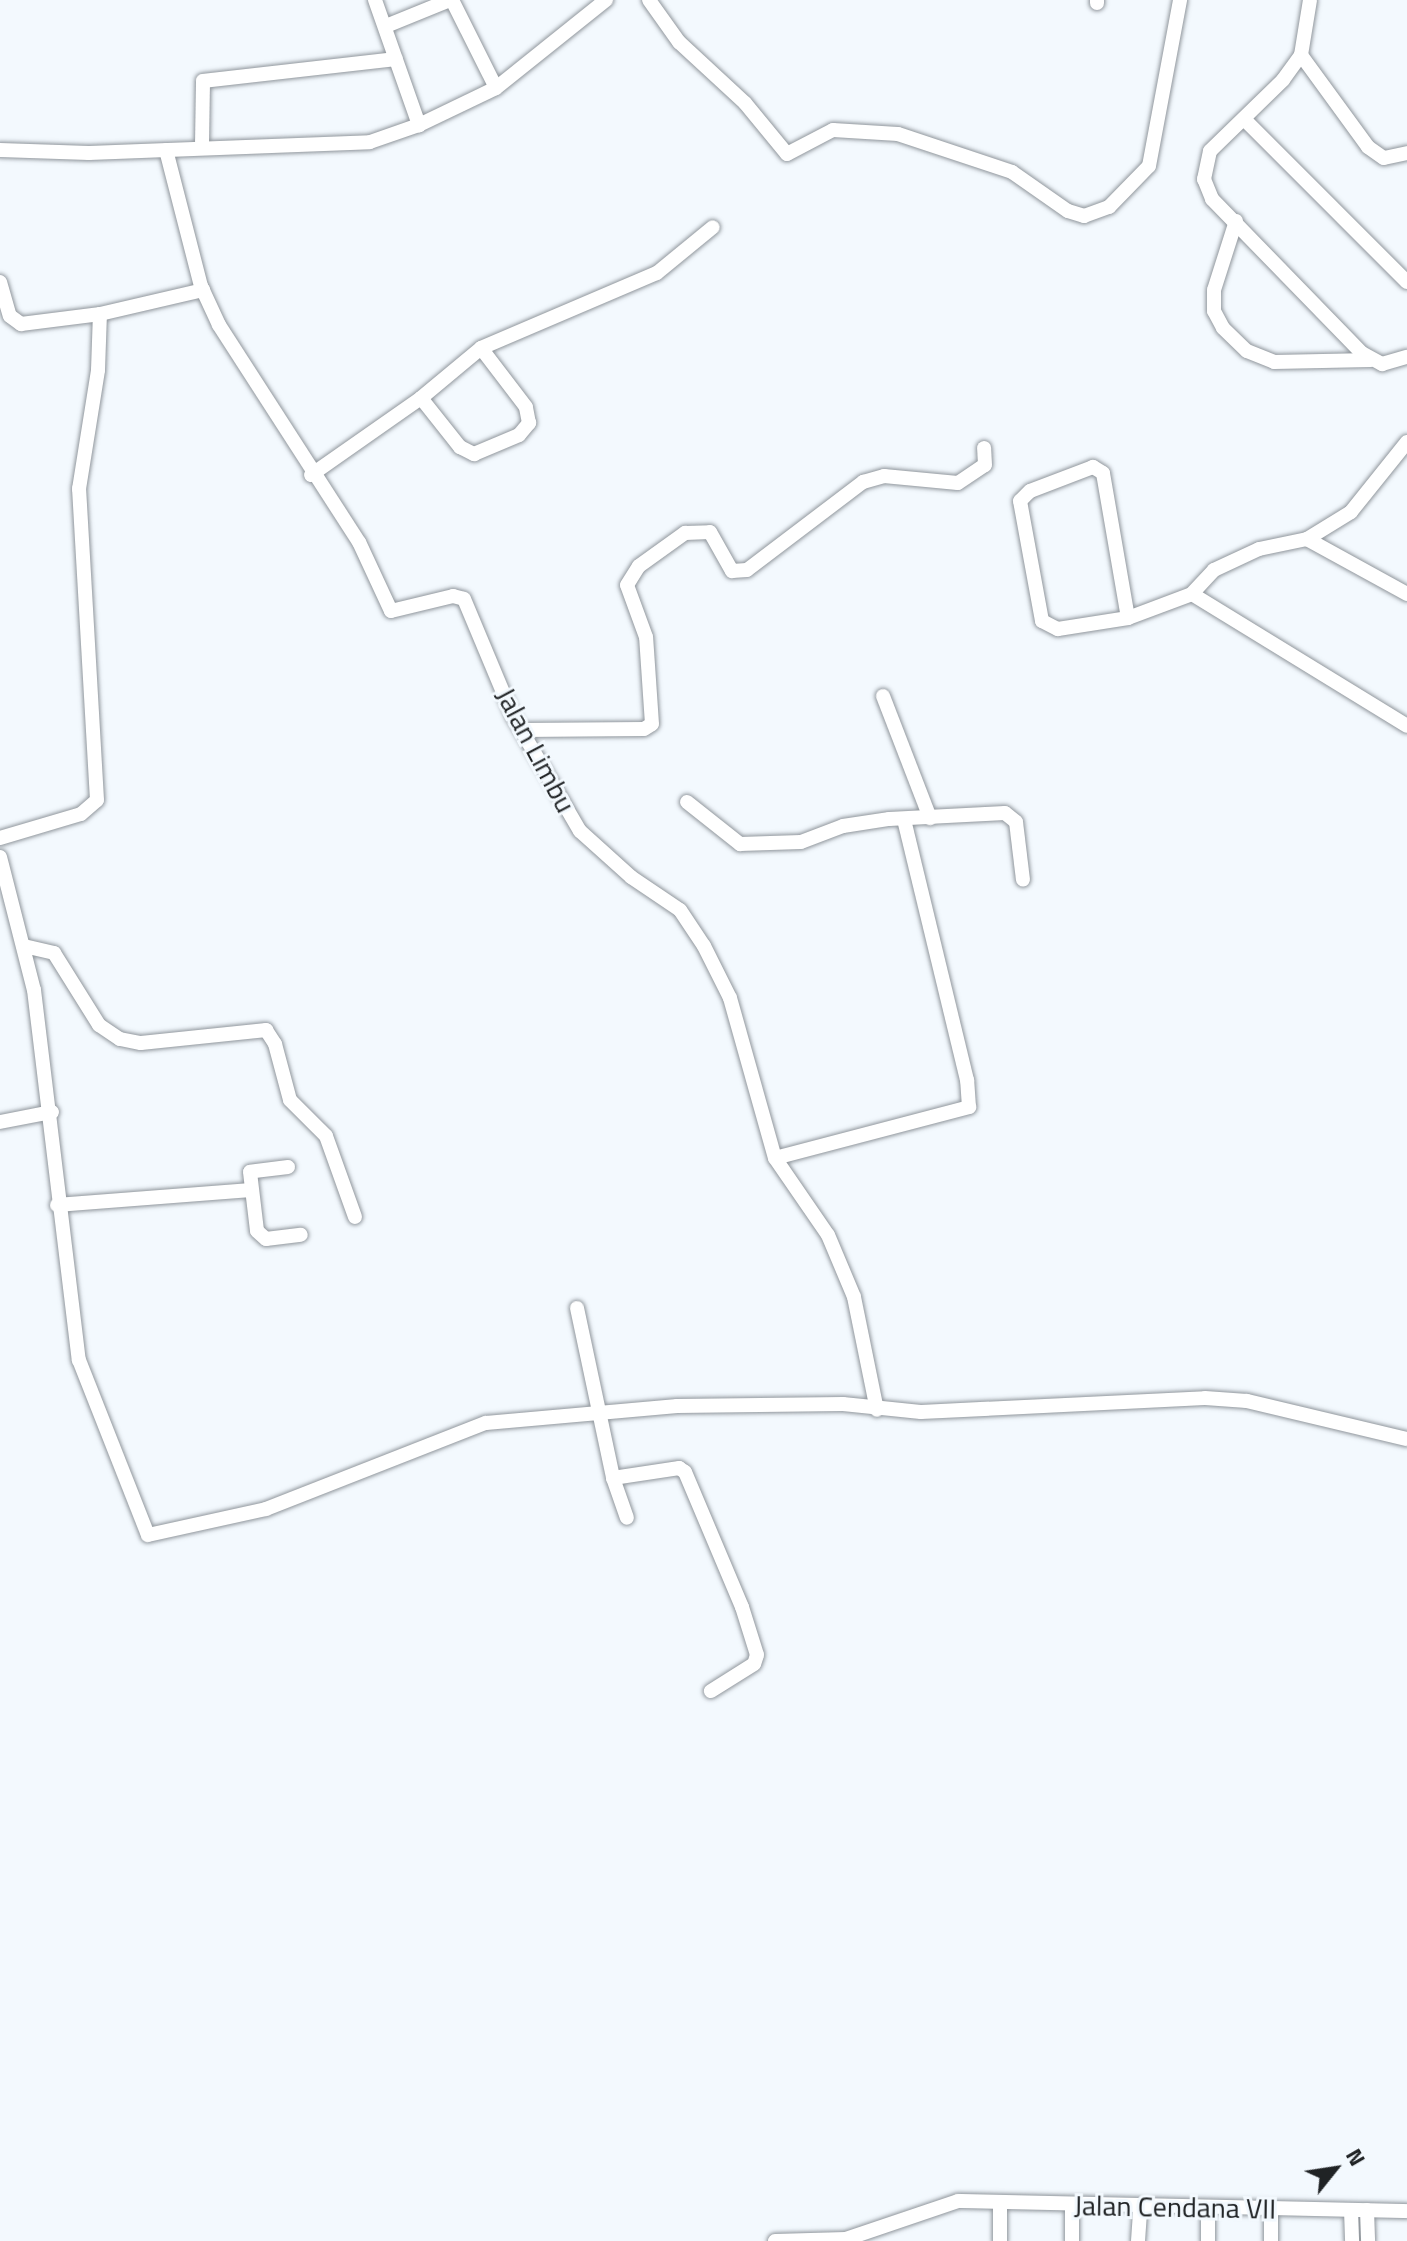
<!DOCTYPE html>
<html>
<head>
<meta charset="utf-8">
<style>
  body { margin:0 }
  #map { position:relative; width:1407px; height:2241px; overflow:hidden; background:#f3f9fe; font-family:"Titillium Web",sans-serif }
  div>[style] { position:absolute }
  .roads { filter:drop-shadow(0 0 2px #90969c) drop-shadow(0 0 2px #90969c) }
  .street>* { height:14px; margin:-7px; padding:0 7px; transform-origin:7px; border-radius:7px; background:#fff }
  span { translate:-50% -50%; white-space:nowrap; text-align:center; line-height:1.15; -webkit-text-stroke:6px #f3f9fe; paint-order:stroke }
  .street-label { font-size:28px; color:#202325 }
  .north { position:absolute; left:1295px; top:2129px; width:80px; height:80px; -webkit-text-stroke:6px #f3f9fe; paint-order:stroke; rotate:60deg; font-size:22px; font-weight:700; line-height:32px; text-align:center; color:#202325 }
  .north::after { content:''; display:block; margin:auto; width:28px; height:36px; background:#202325; clip-path:polygon(50% 0,100% 100%,50% 72%,0 100%) }
</style>
</head>
<body>
<div id="map">
  <div class="roads">
    <div class="street">
      <i style="left:375px;top:0;width:133px;rotate:70.6deg"></i>
      <i style="left:452px;top:0;width:98px;rotate:63.4deg"></i>
      <i style="left:649px;top:0;width:52px;rotate:54.5deg"></i>
      <i style="left:679px;top:42px;width:90px;rotate:42.7deg"></i>
      <i style="left:745px;top:103px;width:66px;rotate:50.5deg"></i>
      <i style="left:787px;top:154px;width:52px;rotate:-27.6deg"></i>
      <i style="left:833px;top:130px;width:65px;rotate:3.5deg"></i>
      <i style="left:898px;top:134px;width:120px;rotate:18.4deg"></i>
      <i style="left:1012px;top:172px;width:68px;rotate:34.9deg"></i>
      <i style="left:1068px;top:211px;width:17px;rotate:17deg"></i>
      <i style="left:1084px;top:216px;width:27px;rotate:-20deg"></i>
      <i style="left:1109px;top:207px;width:57px;rotate:-45.7deg"></i>
      <i style="left:1149px;top:166px;width:169px;rotate:-79.4deg"></i>
      <i style="left:1310px;top:0;width:56px;rotate:99.3deg"></i>
      <i style="left:1301px;top:55px;width:31px;rotate:126deg"></i>
      <i style="left:1283px;top:80px;width:102px;rotate:135.8deg"></i>
      <i style="left:1210px;top:151px;width:29px;rotate:102deg"></i>
      <i style="left:1204px;top:179px;width:22px;rotate:68deg"></i>
      <i style="left:1212px;top:199px;width:215px;rotate:45.8deg"></i>
      <i style="left:1362px;top:353px;width:23px;rotate:29deg"></i>
      <i style="left:1382px;top:364px;width:26px;rotate:-16deg"></i>
      <i style="left:1097px;top:3px;width:3px;rotate:-90deg"></i>
      <i style="left:386px;top:26px;width:69px;rotate:-22.1deg"></i>
      <i style="left:1301px;top:55px;width:114px;rotate:53.9deg"></i>
      <i style="left:1368px;top:147px;width:19px;rotate:35deg"></i>
      <i style="left:1384px;top:158px;width:24px;rotate:-12deg"></i>
      <i style="left:1245px;top:120px;width:229px;rotate:45deg"></i>
      <i style="left:202px;top:145px;width:64px;rotate:-89.1deg"></i>
      <i style="left:203px;top:81px;width:194px;rotate:-6.5deg"></i>
      <i style="left:0;top:150px;width:89px;rotate:1.9deg"></i>
      <i style="left:89px;top:153px;width:281px;rotate:-2.2deg"></i>
      <i style="left:370px;top:142px;width:52px;rotate:-19.1deg"></i>
      <i style="left:419px;top:125px;width:85px;rotate:-25.7deg"></i>
      <i style="left:496px;top:88px;width:141px;rotate:-38.7deg"></i>
      <i style="left:166px;top:150px;width:140px;rotate:75.6deg"></i>
      <i style="left:201px;top:286px;width:43px;rotate:65.2deg"></i>
      <i style="left:219px;top:325px;width:258px;rotate:57.2deg"></i>
      <i style="left:359px;top:542px;width:76px;rotate:65.1deg"></i>
      <i style="left:391px;top:611px;width:64px;rotate:-13.6deg"></i>
      <i style="left:453px;top:596px;width:11px;rotate:15deg"></i>
      <i style="left:464px;top:599px;width:127px;rotate:67.3deg"></i>
      <i style="left:513px;top:716px;width:133px;rotate:59.8deg"></i>
      <i style="left:580px;top:831px;width:69px;rotate:42deg"></i>
      <i style="left:631px;top:877px;width:59px;rotate:34deg"></i>
      <i style="left:680px;top:910px;width:43px;rotate:56.3deg"></i>
      <i style="left:704px;top:946px;width:58px;rotate:63.4deg"></i>
      <i style="left:730px;top:998px;width:166px;rotate:74.3deg"></i>
      <i style="left:775px;top:1158px;width:93px;rotate:55.5deg"></i>
      <i style="left:828px;top:1235px;width:67px;rotate:67.2deg"></i>
      <i style="left:854px;top:1297px;width:115px;rotate:78.5deg"></i>
      <i style="left:1236px;top:221px;width:72px;rotate:107.7deg"></i>
      <i style="left:1214px;top:290px;width:21px;rotate:90deg"></i>
      <i style="left:1214px;top:311px;width:19px;rotate:62deg"></i>
      <i style="left:1223px;top:328px;width:33px;rotate:44deg"></i>
      <i style="left:1247px;top:351px;width:29px;rotate:22deg"></i>
      <i style="left:1274px;top:362px;width:97px;rotate:-1.2deg"></i>
      <i style="left:0;top:282px;width:35px;rotate:74deg"></i>
      <i style="left:10px;top:316px;width:14px;rotate:36deg"></i>
      <i style="left:21px;top:324px;width:80px;rotate:-7.2deg"></i>
      <i style="left:100px;top:314px;width:106px;rotate:-13.1deg"></i>
      <i style="left:421px;top:398px;width:78px;rotate:-39.8deg"></i>
      <i style="left:481px;top:348px;width:191px;rotate:-23.1deg"></i>
      <i style="left:657px;top:273px;width:72px;rotate:-39.4deg"></i>
      <i style="left:1407px;top:442px;width:90px;rotate:128.7deg"></i>
      <i style="left:1351px;top:512px;width:52px;rotate:148.5deg"></i>
      <i style="left:1307px;top:539px;width:49px;rotate:168.2deg"></i>
      <i style="left:1259px;top:549px;width:50px;rotate:155deg"></i>
      <i style="left:1214px;top:570px;width:33px;rotate:133deg"></i>
      <i style="left:1192px;top:594px;width:252px;rotate:31.5deg"></i>
      <i style="left:311px;top:475px;width:134px;rotate:-35deg"></i>
      <i style="left:421px;top:398px;width:63px;rotate:51.5deg"></i>
      <i style="left:460px;top:447px;width:16px;rotate:27deg"></i>
      <i style="left:474px;top:454px;width:49px;rotate:-22.9deg"></i>
      <i style="left:519px;top:435px;width:16px;rotate:-50deg"></i>
      <i style="left:529px;top:423px;width:16px;rotate:-101deg"></i>
      <i style="left:526px;top:407px;width:74px;rotate:-127.3deg"></i>
      <i style="left:1307px;top:539px;width:114px;rotate:28.8deg"></i>
      <i style="left:1128px;top:618px;width:147px;rotate:-99.8deg"></i>
      <i style="left:1103px;top:473px;width:12px;rotate:-149deg"></i>
      <i style="left:1093px;top:467px;width:67px;rotate:159.1deg"></i>
      <i style="left:1030px;top:491px;width:14px;rotate:135deg"></i>
      <i style="left:1020px;top:501px;width:122px;rotate:79.6deg"></i>
      <i style="left:1042px;top:621px;width:18px;rotate:27deg"></i>
      <i style="left:1058px;top:629px;width:71px;rotate:-8.9deg"></i>
      <i style="left:1128px;top:618px;width:68px;rotate:-20.6deg"></i>
      <i style="left:883px;top:696px;width:131px;rotate:68.9deg"></i>
      <i style="left:522px;top:730px;width:122px;rotate:-0.5deg"></i>
      <i style="left:644px;top:729px;width:9px;rotate:-32deg"></i>
      <i style="left:652px;top:724px;width:87px;rotate:-93.9deg"></i>
      <i style="left:646px;top:637px;width:55px;rotate:-110.1deg"></i>
      <i style="left:627px;top:585px;width:22px;rotate:-58deg"></i>
      <i style="left:639px;top:566px;width:57px;rotate:-35.7deg"></i>
      <i style="left:685px;top:533px;width:25px;rotate:-2deg"></i>
      <i style="left:710px;top:532px;width:45px;rotate:60.6deg"></i>
      <i style="left:732px;top:571px;width:15px;rotate:-4deg"></i>
      <i style="left:747px;top:570px;width:146px;rotate:-37.2deg"></i>
      <i style="left:863px;top:482px;width:22px;rotate:-16deg"></i>
      <i style="left:884px;top:476px;width:74px;rotate:5.4deg"></i>
      <i style="left:958px;top:483px;width:32px;rotate:-34deg"></i>
      <i style="left:985px;top:465px;width:17px;rotate:-93deg"></i>
      <i style="left:687px;top:802px;width:68px;rotate:38.4deg"></i>
      <i style="left:740px;top:844px;width:61px;rotate:-1.9deg"></i>
      <i style="left:801px;top:842px;width:45px;rotate:-20.9deg"></i>
      <i style="left:843px;top:826px;width:47px;rotate:-8.7deg"></i>
      <i style="left:889px;top:819px;width:116px;rotate:-3deg"></i>
      <i style="left:1005px;top:813px;width:14px;rotate:39deg"></i>
      <i style="left:1016px;top:822px;width:58px;rotate:83.1deg"></i>
      <i style="left:0;top:838px;width:84px;rotate:-16.5deg"></i>
      <i style="left:81px;top:814px;width:21px;rotate:-41deg"></i>
      <i style="left:97px;top:800px;width:312px;rotate:-93.3deg"></i>
      <i style="left:79px;top:489px;width:121px;rotate:-80.9deg"></i>
      <i style="left:98px;top:370px;width:56px;rotate:-88deg"></i>
      <i style="left:0;top:857px;width:137px;rotate:75.7deg"></i>
      <i style="left:34px;top:990px;width:373px;rotate:83.1deg"></i>
      <i style="left:79px;top:1360px;width:188px;rotate:68.5deg"></i>
      <i style="left:148px;top:1535px;width:121px;rotate:-12.4deg"></i>
      <i style="left:266px;top:1509px;width:236px;rotate:-21.4deg"></i>
      <i style="left:486px;top:1423px;width:192px;rotate:-5.1deg"></i>
      <i style="left:677px;top:1406px;width:166px;rotate:-0.7deg"></i>
      <i style="left:843px;top:1404px;width:78px;rotate:5.9deg"></i>
      <i style="left:921px;top:1412px;width:284px;rotate:-2.8deg"></i>
      <i style="left:1205px;top:1398px;width:42px;rotate:4.1deg"></i>
      <i style="left:1247px;top:1401px;width:164px;rotate:13.4deg"></i>
      <i style="left:24px;top:946px;width:31px;rotate:13deg"></i>
      <i style="left:54px;top:953px;width:85px;rotate:58deg"></i>
      <i style="left:99px;top:1025px;width:25px;rotate:34deg"></i>
      <i style="left:120px;top:1039px;width:21px;rotate:11deg"></i>
      <i style="left:141px;top:1043px;width:126px;rotate:-5.9deg"></i>
      <i style="left:266px;top:1030px;width:17px;rotate:57deg"></i>
      <i style="left:275px;top:1044px;width:58px;rotate:75deg"></i>
      <i style="left:290px;top:1100px;width:51px;rotate:45deg"></i>
      <i style="left:326px;top:1136px;width:86px;rotate:70.3deg"></i>
      <i style="left:0;top:1122px;width:53px;rotate:-10.9deg"></i>
      <i style="left:775px;top:1158px;width:201px;rotate:-14.7deg"></i>
      <i style="left:969px;top:1107px;width:27px;rotate:-94deg"></i>
      <i style="left:967px;top:1080px;width:268px;rotate:-103.6deg"></i>
      <i style="left:288px;top:1167px;width:38px;rotate:173deg"></i>
      <i style="left:250px;top:1172px;width:59px;rotate:83.2deg"></i>
      <i style="left:257px;top:1231px;width:12px;rotate:42deg"></i>
      <i style="left:266px;top:1239px;width:35px;rotate:-7deg"></i>
      <i style="left:57px;top:1205px;width:194px;rotate:-4.4deg"></i>
      <i style="left:577px;top:1308px;width:174px;rotate:78deg"></i>
      <i style="left:613px;top:1478px;width:67px;rotate:-8.6deg"></i>
      <i style="left:679px;top:1468px;width:7px;rotate:34deg"></i>
      <i style="left:685px;top:1472px;width:147px;rotate:67.1deg"></i>
      <i style="left:742px;top:1607px;width:50px;rotate:72.6deg"></i>
      <i style="left:757px;top:1655px;width:9px;rotate:108deg"></i>
      <i style="left:754px;top:1664px;width:51px;rotate:147.9deg"></i>
      <i style="left:613px;top:1478px;width:42px;rotate:70.7deg"></i>
      <i style="left:1072px;top:2206px;width:35px;rotate:90deg"></i>
      <i style="left:1351px;top:2210px;width:31px;rotate:88deg"></i>
      <i style="left:1367px;top:2210px;width:31px;rotate:88deg"></i>
      <i style="left:775px;top:2241px;width:71px;rotate:-1.6deg"></i>
      <i style="left:846px;top:2239px;width:118px;rotate:-18.7deg"></i>
      <i style="left:958px;top:2201px;width:449px;rotate:1.3deg"></i>
      <i style="left:1000px;top:2241px;width:39px;rotate:-90deg"></i>
      <i style="left:1138px;top:2241px;width:32px;rotate:-86deg"></i>
      <i style="left:1208px;top:2241px;width:33px;rotate:-90deg"></i>
      <i style="left:1271px;top:2241px;width:32px;rotate:-90deg"></i>
    </div>
  </div>
  <div class="street-label">
    <span style="left:536px;top:750px;rotate:62deg">Jalan Limbu</span>
    <span style="left:1175px;top:2207px;rotate:1deg">Jalan Cendana VII</span>
  </div>
  <div class="north">N</div>
</div>
</body>
</html>
